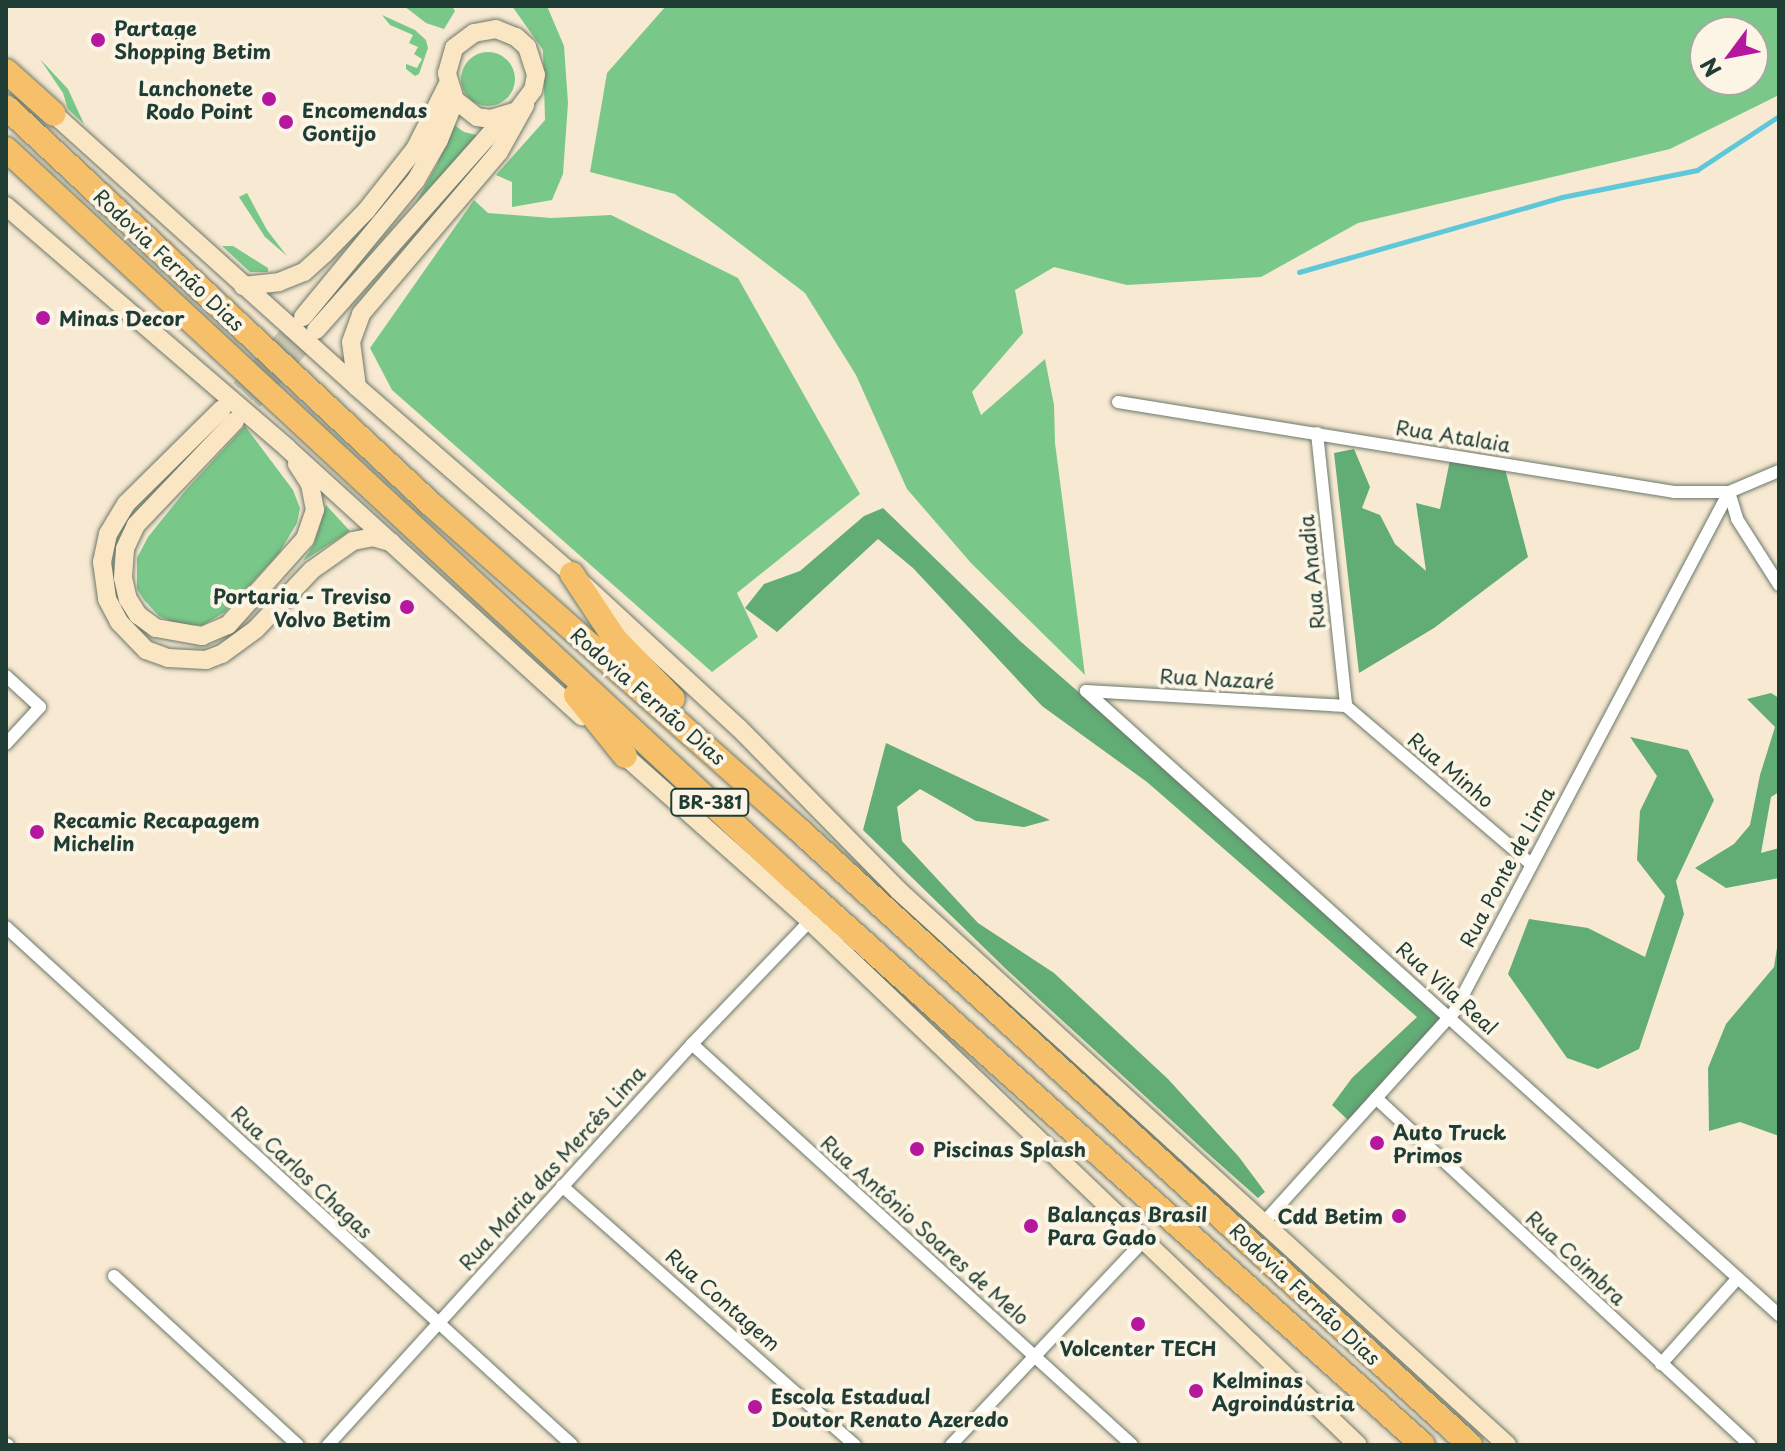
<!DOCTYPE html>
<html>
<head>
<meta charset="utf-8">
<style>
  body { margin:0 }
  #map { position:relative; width:1785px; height:1451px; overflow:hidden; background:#f8e9d2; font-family:"Playpen Sans",sans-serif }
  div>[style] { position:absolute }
  .green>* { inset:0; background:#79c889 }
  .round { border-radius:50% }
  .forest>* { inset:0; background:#62ac75 }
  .stream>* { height:5px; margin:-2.5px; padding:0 2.5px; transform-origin:2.5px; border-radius:2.5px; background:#5ec8da }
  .secondary-tunnel>* { height:18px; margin-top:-9px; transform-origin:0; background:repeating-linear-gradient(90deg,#cdc7b2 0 18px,transparent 0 27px) }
  .roads { filter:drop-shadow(0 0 2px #6b796b) drop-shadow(0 0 2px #6b796b) }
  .street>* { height:12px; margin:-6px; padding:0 6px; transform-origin:6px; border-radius:6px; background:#fff }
  .secondary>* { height:18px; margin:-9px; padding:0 9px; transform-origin:9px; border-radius:9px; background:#fbe6c4 }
  .highway>* { height:24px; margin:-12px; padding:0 12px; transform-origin:12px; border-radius:12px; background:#f6c06b }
  .dots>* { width:22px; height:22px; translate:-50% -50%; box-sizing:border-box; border:4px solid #fcf5e5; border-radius:50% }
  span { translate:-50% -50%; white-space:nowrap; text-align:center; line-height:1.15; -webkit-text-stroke:8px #fcf5e5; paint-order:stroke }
  .shield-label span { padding:2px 6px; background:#fcf5e5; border:2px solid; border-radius:6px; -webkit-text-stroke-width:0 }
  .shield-label { font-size:18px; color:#1f3d34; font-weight:700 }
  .poi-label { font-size:20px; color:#1f3d34; font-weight:700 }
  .left { translate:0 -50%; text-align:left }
  .right { translate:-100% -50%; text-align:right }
  .street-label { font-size:20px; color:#1f3d34 }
  .frame { position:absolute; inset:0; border:8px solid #1f3d34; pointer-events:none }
  .north { position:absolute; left:1689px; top:16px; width:80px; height:80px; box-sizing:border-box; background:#fcf5e5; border:2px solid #a4ab9e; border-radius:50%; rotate:238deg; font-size:22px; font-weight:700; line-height:32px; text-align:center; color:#1f3d34 }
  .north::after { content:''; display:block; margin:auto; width:28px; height:36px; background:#b5179e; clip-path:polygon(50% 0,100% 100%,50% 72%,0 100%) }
</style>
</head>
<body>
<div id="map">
  <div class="green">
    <i style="clip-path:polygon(404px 6px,452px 6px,455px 11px,444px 29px,426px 23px)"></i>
    <i style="clip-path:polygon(512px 6px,547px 6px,564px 46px,568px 103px,563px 174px,552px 200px,512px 207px,512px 182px,496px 175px,545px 120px,543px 50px)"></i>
    <i style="clip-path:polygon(evenodd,666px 6px,1779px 6px,1779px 95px,1670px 149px,1358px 223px,1261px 277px,1127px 285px,1054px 267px,1015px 290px,1023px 333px,972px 392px,981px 415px,1045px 359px,1054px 405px,1055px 443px,1085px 675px,971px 563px,907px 489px,856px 375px,805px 293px,675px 194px,590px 172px,607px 73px,666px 6px,1705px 32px,1753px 32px,1753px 80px,1705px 80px,1705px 32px)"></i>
    <i style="clip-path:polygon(382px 15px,415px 30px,426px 40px,428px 48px,419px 74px,415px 76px,406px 69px,406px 64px,417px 68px,422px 59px,414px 54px,418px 47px,409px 43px,413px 35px,390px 25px)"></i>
    <i class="round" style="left:461px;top:52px;width:54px;height:54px"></i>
    <i style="clip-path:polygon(40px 59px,68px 89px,84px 124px,68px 109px,63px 93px)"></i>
    <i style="clip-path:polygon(453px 124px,464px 132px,480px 136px,416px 202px,437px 165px)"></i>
    <i style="clip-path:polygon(247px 193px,267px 230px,287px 256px,265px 237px,239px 197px)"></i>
    <i style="clip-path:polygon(474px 200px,488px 213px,551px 218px,611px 215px,738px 278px,860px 494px,737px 593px,758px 637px,712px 672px,392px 390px,370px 348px)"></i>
    <i style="clip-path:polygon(222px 246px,233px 246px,268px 268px,268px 272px,250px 272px)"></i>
    <i style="clip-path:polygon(245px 426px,293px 490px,300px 508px,297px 523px,279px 553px,225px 612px,203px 625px,179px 625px,159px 616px,144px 600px,137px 589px,137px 558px,148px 537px,185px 491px)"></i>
    <i style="clip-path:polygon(326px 505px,350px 531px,303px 561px,314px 544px)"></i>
  </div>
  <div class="forest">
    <i style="clip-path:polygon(1354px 449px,1370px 487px,1362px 508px,1380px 515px,1395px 544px,1426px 571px,1416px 503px,1440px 509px,1450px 460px,1505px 469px,1528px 557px,1434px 628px,1359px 673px,1334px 453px)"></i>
    <i style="clip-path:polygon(883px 508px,1020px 641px,1446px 1012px,1348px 1120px,1332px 1105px,1352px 1078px,1417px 1017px,1147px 782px,1042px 706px,913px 568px,878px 539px,777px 632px,745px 608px,764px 584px,800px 571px,864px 516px)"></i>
    <i style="clip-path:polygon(1771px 693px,1779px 698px,1779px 792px,1771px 797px,1761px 853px,1779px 848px,1779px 878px,1726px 888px,1695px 868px,1734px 844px,1750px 825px,1760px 775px,1775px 727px,1747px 699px)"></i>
    <i style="clip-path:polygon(1630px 737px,1688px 750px,1714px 800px,1676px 881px,1684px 914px,1639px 1049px,1598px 1069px,1567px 1058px,1508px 974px,1529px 919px,1588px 928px,1645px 957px,1665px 896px,1637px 860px,1640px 811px,1657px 776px)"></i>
    <i style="clip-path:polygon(886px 743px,1050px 820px,1024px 827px,976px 821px,920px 789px,897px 807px,902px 841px,978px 923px,1054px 973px,1168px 1079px,1239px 1157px,1265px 1192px,1258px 1198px,1205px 1151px,1007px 970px,863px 830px)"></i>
    <i style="clip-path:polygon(1779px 935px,1779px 1136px,1740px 1122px,1709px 1131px,1708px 1068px,1726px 1024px,1774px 967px)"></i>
  </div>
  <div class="stream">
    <i style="left:1299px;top:272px;width:273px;rotate:-15.9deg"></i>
    <i style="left:1562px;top:197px;width:138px;rotate:-11.3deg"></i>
    <i style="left:1697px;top:170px;width:98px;rotate:-33.4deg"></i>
  </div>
  <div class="secondary-tunnel">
    <i style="left:222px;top:409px;width:119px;rotate:-48.4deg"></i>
    <i style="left:235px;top:421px;width:120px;rotate:-48.4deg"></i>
  </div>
  <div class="roads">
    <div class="street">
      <i style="left:1118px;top:402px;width:563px;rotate:9.19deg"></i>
      <i style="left:1674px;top:492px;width:55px"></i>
      <i style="left:1729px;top:492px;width:54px;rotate:-22.8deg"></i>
      <i style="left:1317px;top:433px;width:275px;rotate:83.9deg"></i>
      <i style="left:1729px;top:492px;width:28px;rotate:73deg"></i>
      <i style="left:1737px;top:519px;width:78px;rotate:57.5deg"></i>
      <i style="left:6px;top:676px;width:46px;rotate:42.4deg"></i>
      <i style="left:40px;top:707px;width:50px;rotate:132.6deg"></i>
      <i style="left:1086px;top:691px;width:933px;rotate:42deg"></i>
      <i style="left:1086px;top:691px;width:260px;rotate:3.3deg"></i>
      <i style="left:1346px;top:706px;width:242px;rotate:40.5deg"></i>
      <i style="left:6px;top:927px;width:767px;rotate:42.46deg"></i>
      <i style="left:692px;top:1044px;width:595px;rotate:42.34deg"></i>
      <i style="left:1376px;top:1098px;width:510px;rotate:42.86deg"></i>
      <i style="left:562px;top:1186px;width:391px;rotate:41.5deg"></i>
      <i style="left:1265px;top:1221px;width:282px;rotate:-47.9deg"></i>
      <i style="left:1454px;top:1012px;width:588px;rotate:-62.13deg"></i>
      <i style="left:114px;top:1276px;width:250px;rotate:42.6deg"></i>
      <i style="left:1661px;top:1364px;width:114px;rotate:-48.2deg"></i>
      <i style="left:6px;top:1444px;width:2px;rotate:27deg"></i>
      <i style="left:328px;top:1445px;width:542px;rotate:-47.77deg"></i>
      <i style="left:692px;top:1044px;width:170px;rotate:-46.2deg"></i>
      <i style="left:951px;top:1445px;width:282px;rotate:-46.7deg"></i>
    </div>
    <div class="secondary">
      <i style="left:54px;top:114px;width:408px;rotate:42deg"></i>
      <i style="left:357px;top:387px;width:285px;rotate:41deg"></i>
      <i style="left:572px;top:574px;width:227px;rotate:42.7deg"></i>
      <i style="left:739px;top:728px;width:227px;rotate:45.5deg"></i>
      <i style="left:898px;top:890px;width:824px;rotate:42.34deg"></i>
      <i style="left:6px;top:206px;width:371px;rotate:40.7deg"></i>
      <i style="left:287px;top:448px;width:399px;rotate:42.3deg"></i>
      <i style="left:243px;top:286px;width:36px;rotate:-6deg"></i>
      <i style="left:279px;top:282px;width:27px;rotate:-22deg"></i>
      <i style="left:304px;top:272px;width:28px;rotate:-42deg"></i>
      <i style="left:325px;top:253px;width:59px;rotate:-45.7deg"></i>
      <i style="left:366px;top:211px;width:79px;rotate:-51.7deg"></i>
      <i style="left:415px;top:149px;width:73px;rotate:-63.1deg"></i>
      <i style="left:303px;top:317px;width:178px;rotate:-50.5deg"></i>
      <i style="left:416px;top:180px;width:46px;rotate:-60.1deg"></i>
      <i style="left:439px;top:140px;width:43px;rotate:-68.2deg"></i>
      <i style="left:455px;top:100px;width:28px;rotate:-107deg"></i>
      <i style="left:447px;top:73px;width:26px;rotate:-74deg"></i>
      <i style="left:454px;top:48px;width:25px;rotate:-37deg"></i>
      <i style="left:474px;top:33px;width:22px;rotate:-10deg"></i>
      <i style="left:496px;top:29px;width:22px;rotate:22deg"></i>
      <i style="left:516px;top:37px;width:15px;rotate:42deg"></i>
      <i style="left:527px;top:47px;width:29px;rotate:72deg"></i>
      <i style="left:536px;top:75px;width:15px;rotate:101deg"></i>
      <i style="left:533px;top:90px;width:26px;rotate:127deg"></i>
      <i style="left:517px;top:111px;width:27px;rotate:163deg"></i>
      <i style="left:491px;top:119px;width:14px;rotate:-172deg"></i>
      <i style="left:477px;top:117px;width:28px;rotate:-142deg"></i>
      <i style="left:316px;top:330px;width:285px;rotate:-48.4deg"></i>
      <i style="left:357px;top:387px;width:45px;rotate:-97.6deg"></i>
      <i style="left:351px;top:342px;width:30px;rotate:-70deg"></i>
      <i style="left:361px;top:314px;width:213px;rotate:-49.6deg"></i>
      <i style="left:499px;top:152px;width:54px;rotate:-61deg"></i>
      <i style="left:222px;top:409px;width:135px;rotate:135.3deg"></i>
      <i style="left:126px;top:504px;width:35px;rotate:121deg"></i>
      <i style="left:108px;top:534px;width:29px;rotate:102deg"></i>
      <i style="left:102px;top:562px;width:37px;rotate:82deg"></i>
      <i style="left:107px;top:599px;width:26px;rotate:62deg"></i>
      <i style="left:119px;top:622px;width:39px;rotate:46deg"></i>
      <i style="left:146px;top:650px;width:23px;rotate:20deg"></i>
      <i style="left:168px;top:658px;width:38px;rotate:3deg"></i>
      <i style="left:206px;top:660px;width:17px;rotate:-21deg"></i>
      <i style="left:222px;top:654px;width:42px;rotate:-36.3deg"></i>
      <i style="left:256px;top:629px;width:81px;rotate:-46.5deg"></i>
      <i style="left:312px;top:570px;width:50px;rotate:-35.3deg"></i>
      <i style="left:353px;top:541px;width:20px;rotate:-11deg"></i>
      <i style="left:373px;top:537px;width:19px;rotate:16deg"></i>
      <i style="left:235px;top:421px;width:144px;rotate:133.6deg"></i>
      <i style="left:136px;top:525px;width:26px;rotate:115deg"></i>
      <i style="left:125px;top:549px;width:29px;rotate:94deg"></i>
      <i style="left:123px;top:578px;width:22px;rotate:77deg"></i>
      <i style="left:128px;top:599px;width:19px;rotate:58deg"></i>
      <i style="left:138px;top:615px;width:22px;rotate:36deg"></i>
      <i style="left:156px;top:628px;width:47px;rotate:9.9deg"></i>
      <i style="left:202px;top:636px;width:28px;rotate:-23deg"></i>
      <i style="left:228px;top:625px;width:115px;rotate:-48.2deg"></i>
      <i style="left:305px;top:539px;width:31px;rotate:-71deg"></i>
      <i style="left:315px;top:510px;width:26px;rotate:-101deg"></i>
      <i style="left:310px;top:484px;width:24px;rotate:-123deg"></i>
      <i style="left:615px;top:747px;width:261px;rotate:41.7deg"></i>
      <i style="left:810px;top:921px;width:758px;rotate:43.72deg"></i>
    </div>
    <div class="highway">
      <i style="left:6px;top:71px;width:64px;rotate:41.9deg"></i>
      <i style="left:6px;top:107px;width:584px;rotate:43.06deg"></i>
      <i style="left:433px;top:506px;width:487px;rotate:41.5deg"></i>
      <i style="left:798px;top:829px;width:912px;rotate:42.51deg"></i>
      <i style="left:6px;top:149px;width:1075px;rotate:42.85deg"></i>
      <i style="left:794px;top:880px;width:845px;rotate:41.93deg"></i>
      <i style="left:572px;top:574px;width:78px;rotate:56.5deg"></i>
      <i style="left:615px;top:639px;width:83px;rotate:46deg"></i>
      <i style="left:576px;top:695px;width:78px;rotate:51.2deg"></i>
    </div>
  </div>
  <div class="dots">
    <i style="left:98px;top:40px;background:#b5179e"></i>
    <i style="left:269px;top:99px;background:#b5179e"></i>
    <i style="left:286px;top:122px;background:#b5179e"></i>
    <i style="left:43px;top:318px;background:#b5179e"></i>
    <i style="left:407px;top:607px;background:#b5179e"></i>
    <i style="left:37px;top:832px;background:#b5179e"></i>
    <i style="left:1377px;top:1143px;background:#b5179e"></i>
    <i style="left:917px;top:1149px;background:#b5179e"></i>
    <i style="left:1399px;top:1216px;background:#b5179e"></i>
    <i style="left:1031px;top:1226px;background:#b5179e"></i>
    <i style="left:1138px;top:1324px;background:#b5179e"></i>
    <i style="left:1196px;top:1391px;background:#b5179e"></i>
    <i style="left:755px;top:1407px;background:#b5179e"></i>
  </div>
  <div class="shield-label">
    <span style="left:710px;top:802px">BR-381</span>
  </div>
  <div class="poi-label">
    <span class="left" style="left:114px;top:40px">Partage<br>Shopping Betim</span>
    <span class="right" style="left:253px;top:100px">Lanchonete<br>Rodo Point</span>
    <span class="left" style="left:302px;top:122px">Encomendas<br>Gontijo</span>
    <span class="left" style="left:59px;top:318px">Minas Decor</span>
    <span class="right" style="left:391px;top:608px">Portaria - Treviso<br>Volvo Betim</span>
    <span class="left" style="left:53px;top:832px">Recamic Recapagem<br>Michelin</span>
    <span class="left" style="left:1393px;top:1144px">Auto Truck<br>Primos</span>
    <span class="left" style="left:933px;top:1149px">Piscinas Splash</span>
    <span class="left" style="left:1047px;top:1226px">Balanças Brasil<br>Para Gado</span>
    <span class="right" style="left:1383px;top:1216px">Cdd Betim</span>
    <span style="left:1138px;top:1348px">Volcenter TECH</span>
    <span class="left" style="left:1212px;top:1392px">Kelminas<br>Agroindústria</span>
    <span class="left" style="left:771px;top:1408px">Escola Estadual<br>Doutor Renato Azeredo</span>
  </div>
  <div class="street-label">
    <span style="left:169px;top:260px;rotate:43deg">Rodovia Fernão Dias</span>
    <span style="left:1453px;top:436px;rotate:9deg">Rua Atalaia</span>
    <span style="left:1312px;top:572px;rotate:-96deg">Rua Anadia</span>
    <span style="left:1217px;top:679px;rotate:3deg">Rua Nazaré</span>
    <span style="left:648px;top:696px;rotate:41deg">Rodovia Fernão Dias</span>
    <span style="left:1451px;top:770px;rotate:40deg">Rua Minho</span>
    <span style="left:1507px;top:867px;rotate:-62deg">Rua Ponte de Lima</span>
    <span style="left:1447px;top:988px;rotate:42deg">Rua Vila Real</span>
    <span style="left:552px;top:1168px;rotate:-48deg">Rua Maria das Mercês Lima</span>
    <span style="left:302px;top:1172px;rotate:43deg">Rua Carlos Chagas</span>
    <span style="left:925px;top:1230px;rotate:42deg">Rua Antônio Soares de Melo</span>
    <span style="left:1576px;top:1258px;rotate:43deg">Rua Coimbra</span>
    <span style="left:1305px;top:1294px;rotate:43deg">Rodovia Fernão Dias</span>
    <span style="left:723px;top:1300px;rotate:41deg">Rua Contagem</span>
  </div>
  <div class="frame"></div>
  <div class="north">N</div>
</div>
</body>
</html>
